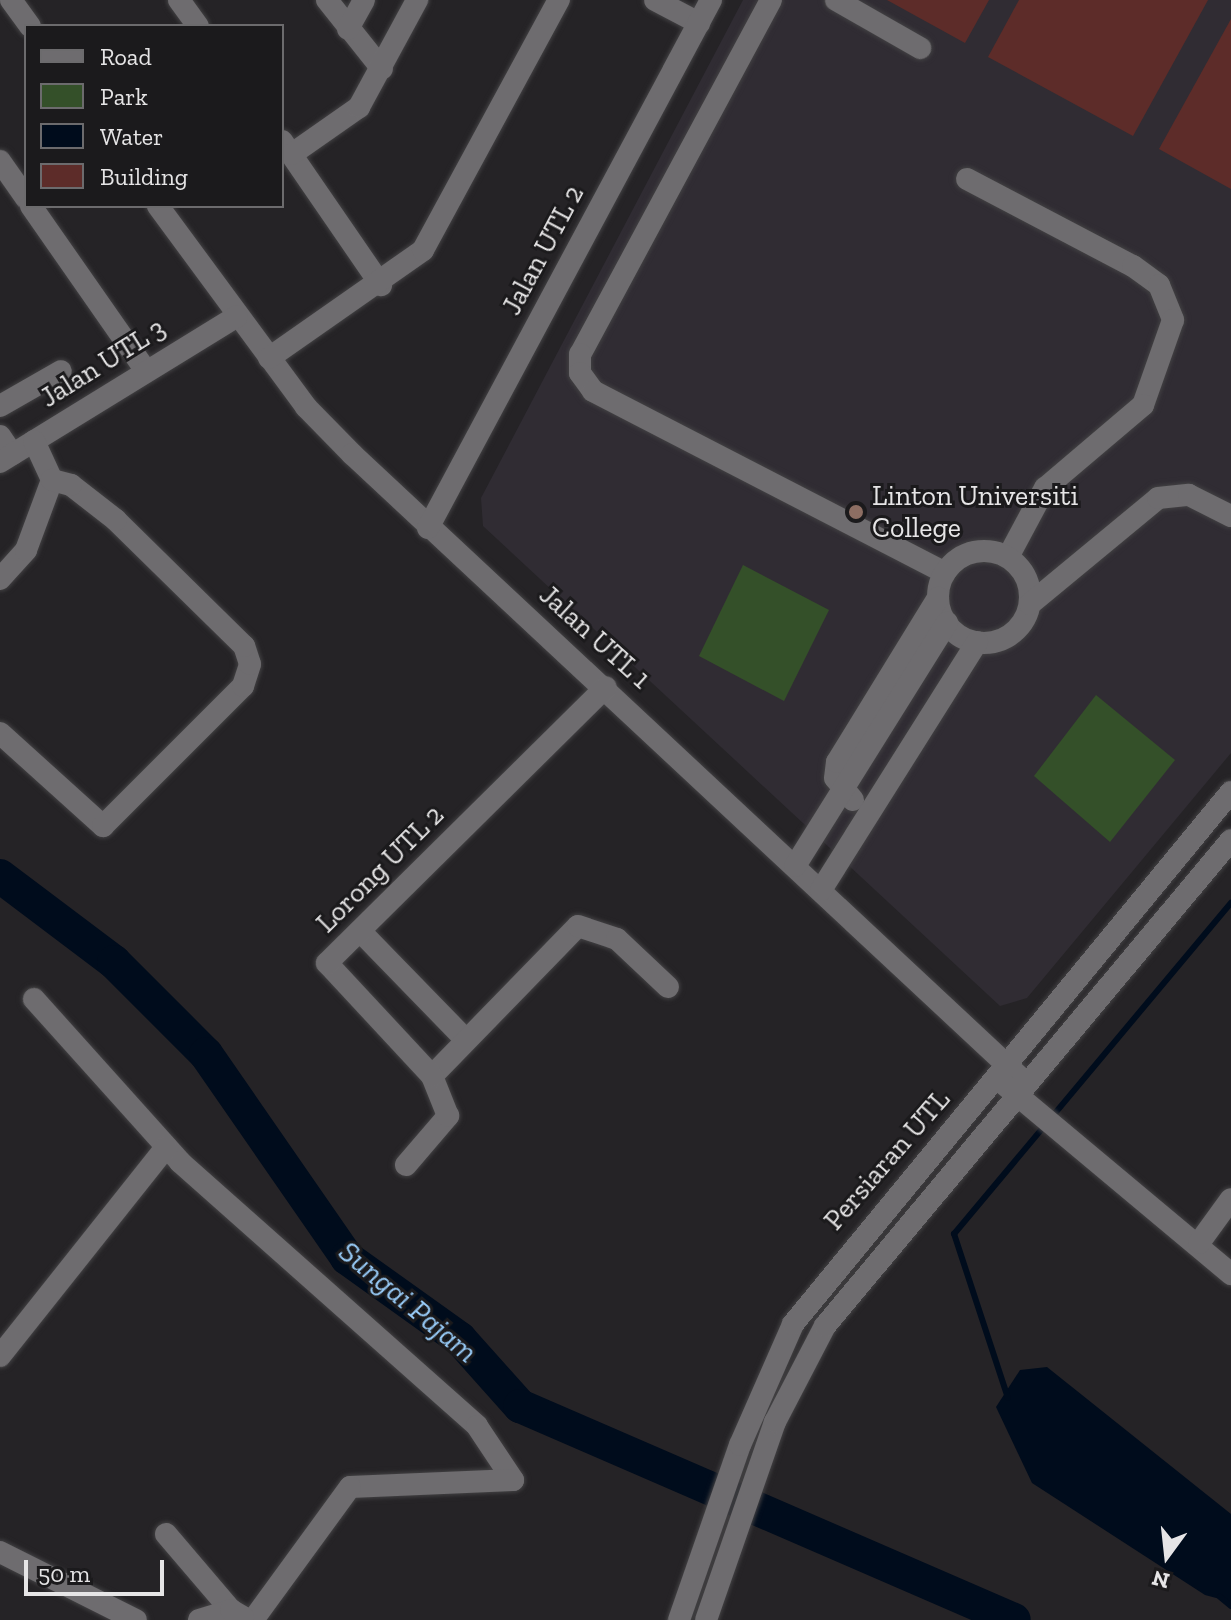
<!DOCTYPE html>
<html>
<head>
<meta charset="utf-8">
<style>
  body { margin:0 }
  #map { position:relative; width:1231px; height:1620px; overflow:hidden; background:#252326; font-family:"Zilla Slab",serif }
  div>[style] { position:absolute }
  .built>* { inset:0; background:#302c33 }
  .green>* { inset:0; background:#345029 }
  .water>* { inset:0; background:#000c1c }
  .stream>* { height:6px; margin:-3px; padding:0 3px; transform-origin:3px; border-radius:3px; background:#000c1c }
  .river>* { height:34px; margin:-17px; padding:0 17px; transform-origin:17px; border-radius:17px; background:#000c1c }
  .building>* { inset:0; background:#5d2c29 }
  .roads { filter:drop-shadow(0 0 2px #424143) drop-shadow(0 0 2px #424143) }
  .minor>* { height:22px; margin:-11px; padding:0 11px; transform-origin:11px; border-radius:11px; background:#6e6c6f }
  .minor>.ring { margin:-11px; padding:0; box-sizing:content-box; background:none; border:22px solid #6e6c6f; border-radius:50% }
  .dots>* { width:22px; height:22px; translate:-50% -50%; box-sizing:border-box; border:4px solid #1b1a1c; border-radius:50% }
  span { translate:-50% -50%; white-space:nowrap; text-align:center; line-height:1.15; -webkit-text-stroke:6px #1b1a1c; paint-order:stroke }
  .street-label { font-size:28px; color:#e6e5e6 }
  .poi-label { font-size:28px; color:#e6e5e6 }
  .left { translate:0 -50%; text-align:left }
  .water-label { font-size:30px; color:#97caf6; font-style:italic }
  .legend { position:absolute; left:24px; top:24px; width:260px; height:184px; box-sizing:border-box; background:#1b1a1c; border:2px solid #6c6b6d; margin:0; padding:10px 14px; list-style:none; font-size:24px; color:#e6e5e6 }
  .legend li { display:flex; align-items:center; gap:16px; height:40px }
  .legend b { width:40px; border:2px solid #6c6b6d }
  .north { position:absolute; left:1127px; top:1516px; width:80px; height:80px; -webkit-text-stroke:6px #1b1a1c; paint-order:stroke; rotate:195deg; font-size:22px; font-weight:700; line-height:32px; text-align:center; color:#e6e5e6 }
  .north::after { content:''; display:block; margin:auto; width:28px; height:36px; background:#e6e5e6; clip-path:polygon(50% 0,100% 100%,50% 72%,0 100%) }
  .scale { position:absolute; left:24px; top:1560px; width:140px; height:36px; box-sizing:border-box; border:4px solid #e6e5e6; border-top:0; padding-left:10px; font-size:24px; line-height:28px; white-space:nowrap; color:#e6e5e6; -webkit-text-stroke:6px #1b1a1c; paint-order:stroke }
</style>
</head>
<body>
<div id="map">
  <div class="built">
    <i style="clip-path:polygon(743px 0,1231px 0,1231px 753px,1027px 998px,1000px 1006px,483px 526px,481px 498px)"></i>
  </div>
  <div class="green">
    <i style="clip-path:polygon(743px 565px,829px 610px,784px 701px,699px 656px)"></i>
    <i style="clip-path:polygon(1096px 695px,1175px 760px,1110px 842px,1034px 776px)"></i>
  </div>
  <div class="water">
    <i style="clip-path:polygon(1047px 1367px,1231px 1514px,1231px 1602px,1205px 1595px,1032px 1483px,996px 1407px,1020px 1370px)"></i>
  </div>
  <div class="stream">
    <i style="left:1008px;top:1398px;width:173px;rotate:-108.2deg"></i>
    <i style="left:954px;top:1234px;width:432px;rotate:-50.1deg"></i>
    <i style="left:1220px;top:1597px;width:14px;rotate:39deg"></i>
  </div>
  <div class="river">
    <i style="left:0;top:876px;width:143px;rotate:37deg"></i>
    <i style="left:114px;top:962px;width:130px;rotate:45deg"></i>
    <i style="left:206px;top:1054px;width:248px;rotate:55.3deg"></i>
    <i style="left:347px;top:1258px;width:139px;rotate:35.6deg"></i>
    <i style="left:460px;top:1339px;width:90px;rotate:48.2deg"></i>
    <i style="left:520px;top:1406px;width:538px;rotate:23.42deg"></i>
  </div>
  <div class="building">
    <i style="clip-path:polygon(887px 0,989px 0,965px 43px)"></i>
    <i style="clip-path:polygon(1019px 0,1208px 0,1133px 136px,988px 57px)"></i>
    <i style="clip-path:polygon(1231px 19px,1231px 189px,1159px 149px)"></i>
  </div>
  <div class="roads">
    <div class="minor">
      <i style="left:11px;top:0;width:32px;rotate:54deg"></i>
      <i style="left:179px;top:0;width:32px;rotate:54deg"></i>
      <i style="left:327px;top:0;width:88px;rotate:51.4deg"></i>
      <i style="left:655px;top:0;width:50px;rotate:27.6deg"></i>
      <i style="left:771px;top:0;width:402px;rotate:118.3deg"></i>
      <i style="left:580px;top:354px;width:19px;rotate:90deg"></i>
      <i style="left:580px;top:373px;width:22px;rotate:54deg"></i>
      <i style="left:593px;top:391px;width:396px;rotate:27.3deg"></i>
      <i style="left:836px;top:0;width:97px;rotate:29.7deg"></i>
      <i style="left:348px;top:29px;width:33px;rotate:-61deg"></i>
      <i style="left:282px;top:141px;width:175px;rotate:55.5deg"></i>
      <i style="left:292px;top:154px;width:82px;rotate:-35deg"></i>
      <i style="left:359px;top:107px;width:122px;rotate:-61.5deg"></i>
      <i style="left:0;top:161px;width:45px;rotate:54.9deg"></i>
      <i style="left:967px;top:179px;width:187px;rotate:27.7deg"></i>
      <i style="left:1133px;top:266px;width:32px;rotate:36deg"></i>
      <i style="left:1159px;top:285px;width:38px;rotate:68deg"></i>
      <i style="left:1173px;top:320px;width:90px;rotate:109.4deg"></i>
      <i style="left:1143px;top:405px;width:128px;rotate:139.7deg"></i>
      <i style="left:1045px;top:488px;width:78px;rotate:118.2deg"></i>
      <i style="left:31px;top:206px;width:201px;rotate:55.1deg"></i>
      <i style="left:158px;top:206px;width:250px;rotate:53.6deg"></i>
      <i style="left:306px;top:407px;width:66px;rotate:45.6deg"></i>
      <i style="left:352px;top:454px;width:922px;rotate:43.02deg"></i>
      <i style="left:269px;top:358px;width:188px;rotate:-35deg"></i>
      <i style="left:423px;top:250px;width:285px;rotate:-61.5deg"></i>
      <i style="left:0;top:406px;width:70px;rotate:-29.8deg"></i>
      <i style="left:0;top:436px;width:22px;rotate:56deg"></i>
      <i style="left:0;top:462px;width:278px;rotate:-31.6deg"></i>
      <i style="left:428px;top:528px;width:599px;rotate:-61.81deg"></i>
      <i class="ring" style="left:938px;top:551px;width:70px;height:70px"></i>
      <i style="left:0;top:579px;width:39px;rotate:-48deg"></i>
      <i style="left:26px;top:550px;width:75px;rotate:-69.6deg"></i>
      <i style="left:52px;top:480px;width:43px;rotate:-114.8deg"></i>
      <i style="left:1030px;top:604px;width:166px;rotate:-39.6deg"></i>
      <i style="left:1158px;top:498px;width:31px;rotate:-6deg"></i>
      <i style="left:1189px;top:495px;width:47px;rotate:26.6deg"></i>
      <i style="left:0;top:733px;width:139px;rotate:42.1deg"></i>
      <i style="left:103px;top:826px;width:198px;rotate:-45deg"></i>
      <i style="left:243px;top:686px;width:23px;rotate:-72deg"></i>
      <i style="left:250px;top:664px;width:19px;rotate:-108deg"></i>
      <i style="left:244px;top:646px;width:180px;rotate:-135.5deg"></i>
      <i style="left:116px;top:520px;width:57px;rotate:-142.1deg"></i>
      <i style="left:71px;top:485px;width:20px;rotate:-165deg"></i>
      <i style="left:853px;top:800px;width:28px;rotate:-129deg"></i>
      <i style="left:835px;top:778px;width:16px;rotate:-83deg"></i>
      <i style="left:837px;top:762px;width:193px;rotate:-58.4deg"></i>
      <i style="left:795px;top:866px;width:287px;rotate:-58deg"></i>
      <i style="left:821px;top:890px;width:293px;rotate:-57.8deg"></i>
      <i style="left:360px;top:931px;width:152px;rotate:45.8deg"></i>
      <i style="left:34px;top:999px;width:219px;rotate:48.1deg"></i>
      <i style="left:180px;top:1162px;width:397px;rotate:41.6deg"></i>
      <i style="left:477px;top:1426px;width:65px;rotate:56.3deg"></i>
      <i style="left:513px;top:1480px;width:163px;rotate:177.5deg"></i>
      <i style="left:350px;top:1487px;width:165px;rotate:126.1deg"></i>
      <i style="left:432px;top:1076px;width:209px;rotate:-45.8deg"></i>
      <i style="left:578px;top:926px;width:41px;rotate:18.4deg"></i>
      <i style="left:617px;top:939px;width:70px;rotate:43.3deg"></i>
      <i style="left:1005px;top:1085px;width:295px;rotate:39.9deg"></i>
      <i style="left:406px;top:1165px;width:65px;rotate:-49.4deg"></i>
      <i style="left:448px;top:1116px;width:43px;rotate:-111.8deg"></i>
      <i style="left:432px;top:1076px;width:154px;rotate:-132.9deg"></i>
      <i style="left:327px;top:963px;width:392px;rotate:-44.7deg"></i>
      <i style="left:1199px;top:1243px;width:54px;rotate:-54deg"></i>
      <i style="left:0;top:1356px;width:267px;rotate:-51.5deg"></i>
      <i style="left:166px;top:1534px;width:100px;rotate:49.5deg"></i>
      <i style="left:0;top:1552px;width:152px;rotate:26.6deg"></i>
      <i style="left:199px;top:1620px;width:34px;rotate:-17deg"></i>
      <i style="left:231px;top:1610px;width:14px;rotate:30deg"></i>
      <i style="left:679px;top:1620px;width:185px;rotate:-70.8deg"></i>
      <i style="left:740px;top:1445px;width:132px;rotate:-66.3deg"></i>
      <i style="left:793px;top:1324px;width:689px;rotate:-50.54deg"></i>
      <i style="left:706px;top:1620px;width:210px;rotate:-70.8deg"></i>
      <i style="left:775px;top:1422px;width:108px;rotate:-62.5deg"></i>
      <i style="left:825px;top:1326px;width:633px;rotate:-50.12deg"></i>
    </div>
  </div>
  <div class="dots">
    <i style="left:856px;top:512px;background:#8d6e63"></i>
  </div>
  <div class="street-label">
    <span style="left:543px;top:250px;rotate:-62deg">Jalan UTL 2</span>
    <span style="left:103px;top:363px;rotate:-32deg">Jalan UTL 3</span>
    <span style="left:595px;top:637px;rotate:42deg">Jalan UTL 1</span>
    <span style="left:380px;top:869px;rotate:-45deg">Lorong UTL 2</span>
    <span style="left:887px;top:1160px;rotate:-49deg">Persiaran UTL</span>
  </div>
  <div class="poi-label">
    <span class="left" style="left:872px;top:512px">Linton Universiti<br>College</span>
  </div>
  <div class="water-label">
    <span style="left:408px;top:1302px;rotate:40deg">Sungai Pajam</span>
  </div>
  <ul class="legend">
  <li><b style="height:10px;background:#6e6c6f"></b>Road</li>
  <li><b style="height:22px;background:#345029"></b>Park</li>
  <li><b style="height:22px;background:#000c1c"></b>Water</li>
  <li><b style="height:22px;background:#5d2c29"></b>Building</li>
  </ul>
  <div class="north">N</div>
  <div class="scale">50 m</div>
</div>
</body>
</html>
